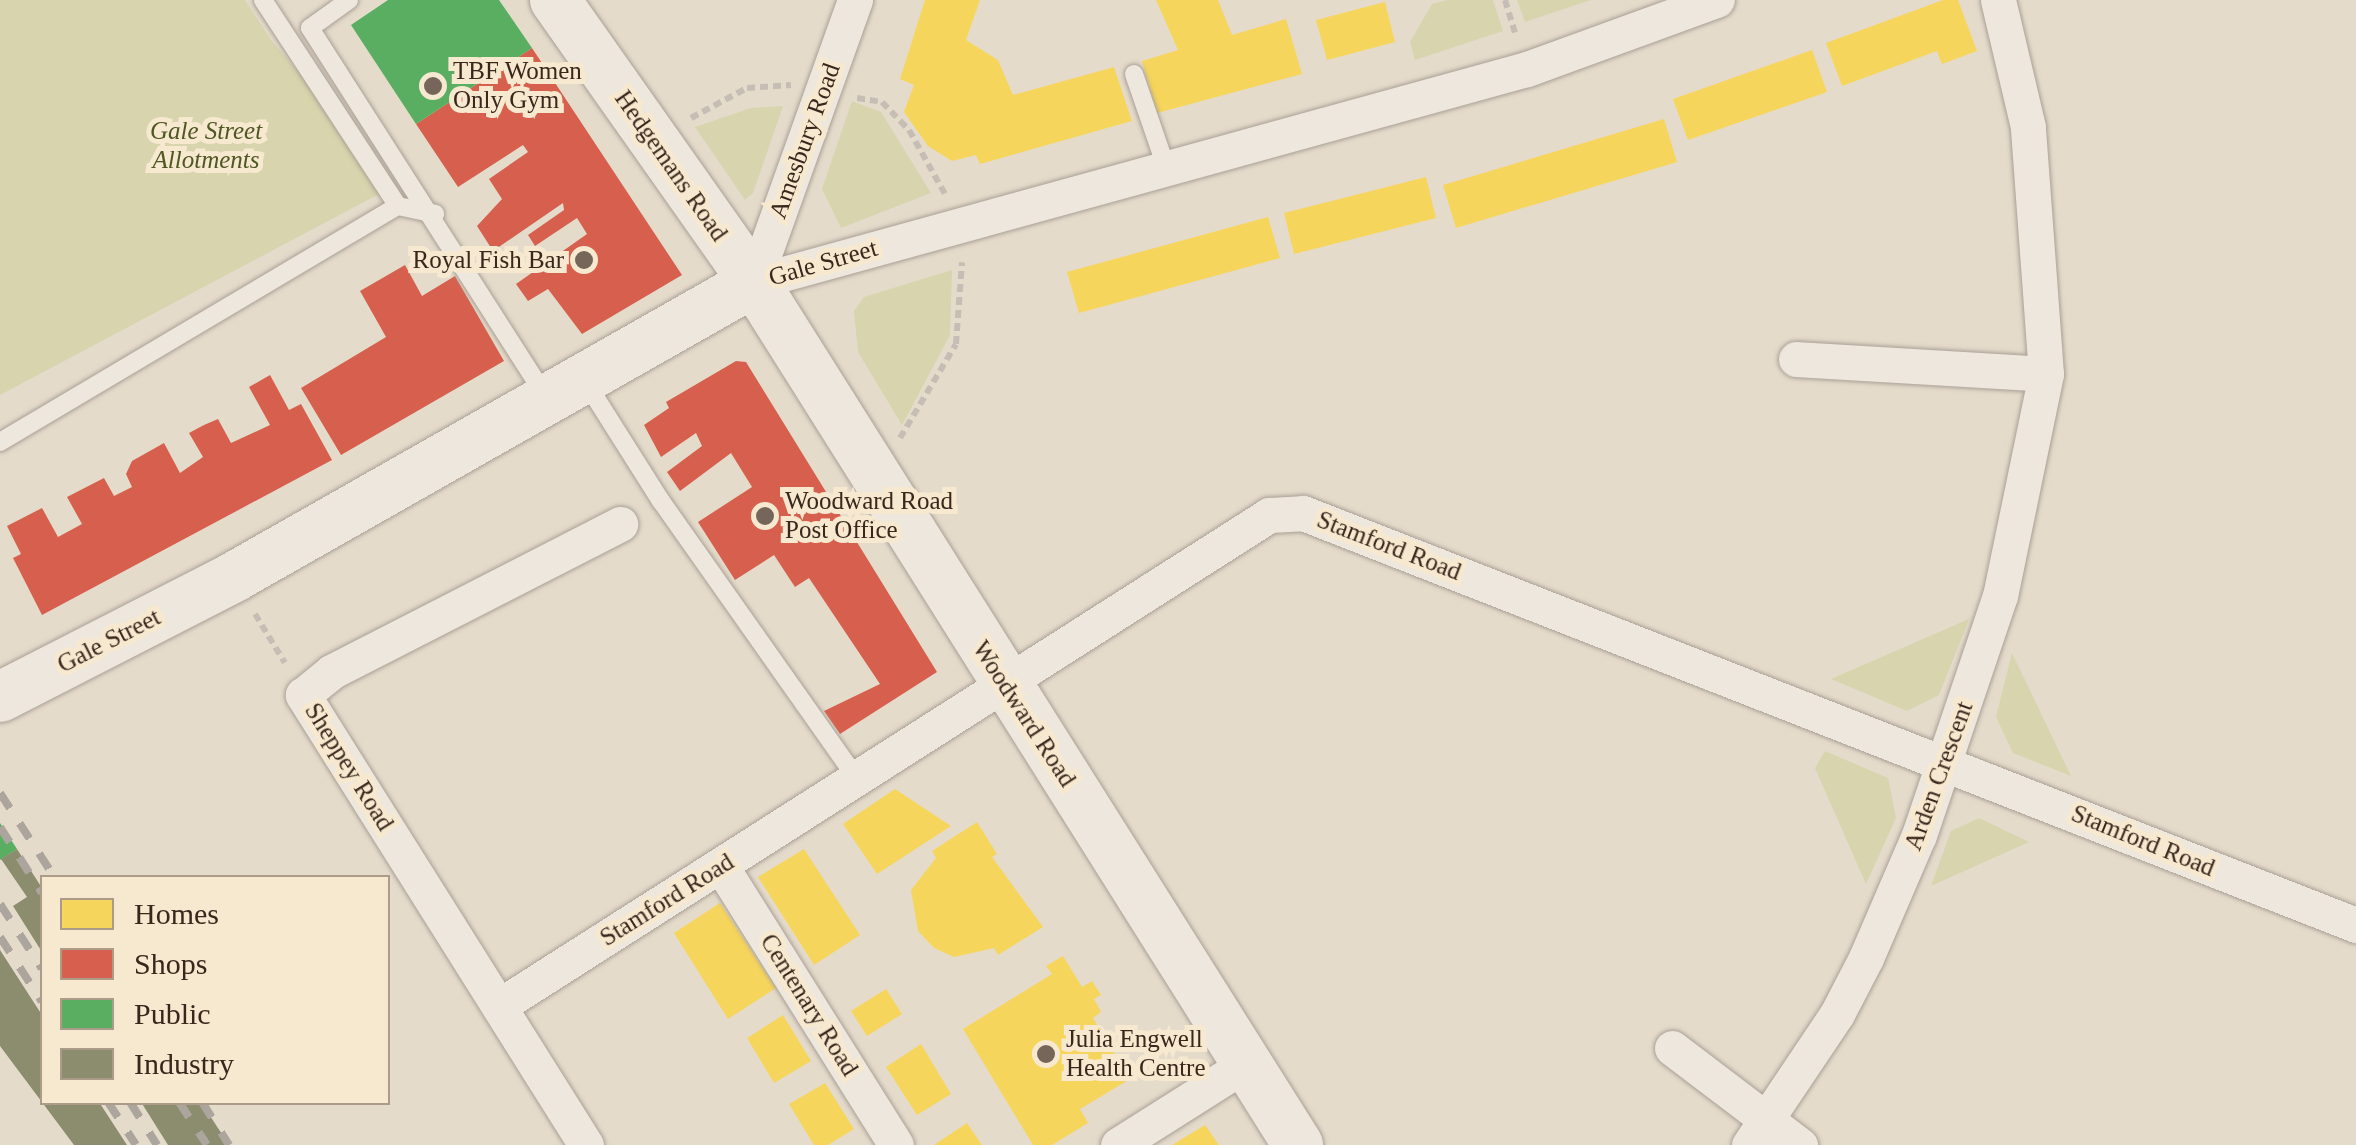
<!DOCTYPE html>
<html>
<head>
<meta charset="utf-8">
<style>
  body { margin:0 }
  #map { position:relative; width:2356px; height:1145px; overflow:hidden; background:#e5dbcb; font-family:"Times New Roman",serif }
  div>[style] { position:absolute }
  .green>* { inset:0; background:#d8d4ad }
  .homes>* { inset:0; background:#f6d55c }
  .shops>* { inset:0; background:#d6604d }
  .public>* { inset:0; background:#5aae61 }
  .industry>* { inset:0; background:#8c8c6e }
  .path>* { height:6px; margin-top:-3px; transform-origin:0; background:repeating-linear-gradient(90deg,#c6bdb4 0 8px,transparent 0 13px) }
  .roads { filter:drop-shadow(0 0 2px #aaa095) drop-shadow(0 0 2px #aaa095) }
  .lane>* { height:18px; margin:-9px; padding:0 9px; transform-origin:9px; border-radius:9px; background:#ede7de }
  .street>* { height:35px; margin:-17.5px; padding:0 17.5px; transform-origin:17.5px; border-radius:17.5px; background:#ede7de }
  .secondary>* { height:50px; margin:-25px; padding:0 25px; transform-origin:25px; border-radius:25px; background:#ede7de }
  .rail>* { height:8px; margin-top:-4px; transform-origin:0; background:repeating-linear-gradient(90deg,#aca59d 0 18px,transparent 0 36px) }
  .dots>* { width:28px; height:28px; translate:-50% -50%; box-sizing:border-box; border:5px solid #f7e8d0; border-radius:50% }
  span { translate:-50% -50%; white-space:nowrap; text-align:center; line-height:1.15; -webkit-text-stroke:10px #f7e8d0; paint-order:stroke }
  .poi-label { font-size:25px; color:#39271c }
  .left { translate:0 -50%; text-align:left }
  .right { translate:-100% -50%; text-align:right }
  .park-label { font-size:25px; color:#4f5722; font-style:italic }
  .street-label { font-size:25px; color:#39271c }
  .legend { position:absolute; left:40px; top:875px; width:350px; height:230px; box-sizing:border-box; background:#f7e8d0; border:2px solid #ab9b88; margin:0; padding:12px 18px; list-style:none; font-size:30px; color:#39271c }
  .legend li { display:flex; align-items:center; gap:20px; height:50px }
  .legend b { width:50px; border:2px solid #ab9b88 }
</style>
</head>
<body>
<div id="map">
  <div class="green">
    <i style="clip-path:polygon(0 0,245px 0,271px 40px,396px 185px,0 395px)"></i>
    <i style="clip-path:polygon(1447px 0,1493px 0,1503px 31px,1415px 60px,1410px 42px,1432px 4px)"></i>
    <i style="clip-path:polygon(1517px 0,1591px 0,1525px 22px)"></i>
    <i style="clip-path:polygon(852px 101px,881px 112px,931px 193px,841px 228px,822px 189px)"></i>
    <i style="clip-path:polygon(783px 106px,753px 193px,745px 200px,695px 127px,751px 108px)"></i>
    <i style="clip-path:polygon(952px 270px,950px 335px,902px 425px,858px 352px,854px 311px,864px 297px)"></i>
    <i style="clip-path:polygon(1969px 619px,1939px 695px,1907px 711px,1831px 679px)"></i>
    <i style="clip-path:polygon(2012px 653px,2071px 776px,2013px 753px,1996px 717px)"></i>
    <i style="clip-path:polygon(1825px 751px,1888px 778px,1896px 818px,1866px 884px,1815px 768px)"></i>
    <i style="clip-path:polygon(1979px 818px,2029px 842px,1931px 886px,1951px 831px)"></i>
  </div>
  <div class="homes">
    <i style="clip-path:polygon(925px 0,980px 0,966px 40px,998px 60px,1013px 95px,1114px 67px,1132px 121px,980px 164px,976px 155px,952px 161px,928px 146px,904px 112px,914px 85px,900px 79px)"></i>
    <i style="clip-path:polygon(1156px 0,1218px 0,1232px 35px,1286px 19px,1302px 74px,1157px 113px,1142px 61px,1178px 50px)"></i>
    <i style="clip-path:polygon(1943px 0,1958px 0,1977px 51px,1942px 64px,1937px 51px,1842px 86px,1826px 43px)"></i>
    <i style="clip-path:polygon(1385px 2px,1395px 42px,1327px 60px,1316px 20px)"></i>
    <i style="clip-path:polygon(1812px 50px,1827px 92px,1688px 140px,1673px 99px)"></i>
    <i style="clip-path:polygon(1664px 119px,1677px 162px,1456px 228px,1443px 185px)"></i>
    <i style="clip-path:polygon(1426px 177px,1436px 218px,1294px 254px,1284px 213px)"></i>
    <i style="clip-path:polygon(1268px 217px,1280px 258px,1079px 313px,1067px 272px)"></i>
    <i style="clip-path:polygon(895px 789px,951px 826px,877px 874px,843px 824px)"></i>
    <i style="clip-path:polygon(977px 822px,997px 854px,992px 857px,1043px 927px,998px 955px,994px 948px,954px 957px,934px 948px,918px 931px,911px 890px,936px 858px,932px 851px)"></i>
    <i style="clip-path:polygon(804px 849px,860px 935px,814px 965px,758px 877px)"></i>
    <i style="clip-path:polygon(720px 903px,776px 988px,728px 1019px,674px 933px)"></i>
    <i style="clip-path:polygon(1063px 956px,1082px 987px,1092px 981px,1101px 995px,1094px 999px,1101px 1012px,1093px 1018px,1130px 1079px,1080px 1109px,1088px 1123px,1052px 1145px,1033px 1145px,963px 1029px,1052px 974px,1046px 966px)"></i>
    <i style="clip-path:polygon(886px 989px,902px 1014px,867px 1036px,851px 1011px)"></i>
    <i style="clip-path:polygon(783px 1015px,811px 1061px,774px 1083px,747px 1038px)"></i>
    <i style="clip-path:polygon(921px 1044px,951px 1094px,917px 1115px,886px 1067px)"></i>
    <i style="clip-path:polygon(825px 1083px,854px 1129px,828px 1145px,814px 1145px,789px 1104px)"></i>
    <i style="clip-path:polygon(967px 1123px,982px 1145px,934px 1145px)"></i>
    <i style="clip-path:polygon(1205px 1125px,1219px 1145px,1172px 1145px)"></i>
  </div>
  <div class="shops">
    <i style="clip-path:polygon(532px 48px,682px 275px,582px 334px,548px 289px,528px 301px,516px 284px,587px 234px,577px 218px,535px 246px,528px 235px,564px 210px,563px 203px,493px 251px,477px 226px,502px 199px,489px 179px,528px 152px,523px 145px,458px 187px,416px 124px)"></i>
    <i style="clip-path:polygon(405px 265px,422px 296px,455px 276px,504px 361px,341px 455px,301px 388px,386px 337px,360px 291px)"></i>
    <i style="clip-path:polygon(736px 361px,746px 362px,937px 672px,840px 734px,824px 711px,880px 684px,809px 578px,795px 587px,774px 555px,735px 580px,698px 522px,752px 487px,731px 453px,680px 491px,667px 472px,702px 446px,696px 433px,661px 457px,644px 425px,669px 408px,666px 402px)"></i>
    <i style="clip-path:polygon(270px 375px,289px 410px,301px 404px,332px 460px,42px 615px,13px 558px,21px 554px,7px 526px,42px 508px,58px 537px,82px 524px,67px 497px,104px 478px,114px 496px,132px 487px,126px 474px,132px 461px,164px 443px,180px 473px,203px 457px,189px 433px,204px 425px,218px 419px,231px 443px,270px 425px,249px 387px)"></i>
  </div>
  <div class="public">
    <i style="clip-path:polygon(388px 0,499px 0,532px 48px,416px 124px,351px 25px)"></i>
    <i style="clip-path:polygon(0 823px,17px 849px,0 860px)"></i>
  </div>
  <div class="industry">
    <i style="clip-path:polygon(17px 849px,42px 888px,42px 952px,13px 906px,27px 897px,1px 859px)"></i>
    <i style="clip-path:polygon(0 950px,42px 1015px,42px 1102px,99px 1102px,127px 1145px,74px 1145px,0 1046px)"></i>
    <i style="clip-path:polygon(141px 1102px,201px 1102px,229px 1145px,168px 1145px)"></i>
  </div>
  <div class="path">
    <i style="left:1505px;top:0;width:34px;rotate:73deg"></i>
    <i style="left:857px;top:98px;width:25px;rotate:9deg"></i>
    <i style="left:882px;top:102px;width:39px;rotate:46deg"></i>
    <i style="left:909px;top:130px;width:73px;rotate:60.6deg"></i>
    <i style="left:691px;top:118px;width:64px;rotate:-28.2deg"></i>
    <i style="left:747px;top:88px;width:44px;rotate:-3.9deg"></i>
    <i style="left:900px;top:438px;width:109px;rotate:-59.2deg"></i>
    <i style="left:956px;top:344px;width:82px;rotate:-85.8deg"></i>
    <i style="left:255px;top:614px;width:57px;rotate:58.5deg"></i>
  </div>
  <div class="roads">
    <div class="lane">
      <i style="left:263px;top:0;width:246px;rotate:56.8deg"></i>
      <i style="left:349px;top:0;width:48px;rotate:144.3deg"></i>
      <i style="left:310px;top:28px;width:436px;rotate:57.4deg"></i>
      <i style="left:1134px;top:74px;width:98px;rotate:71deg"></i>
      <i style="left:585px;top:381px;width:142px;rotate:57.7deg"></i>
      <i style="left:661px;top:501px;width:342px;rotate:54.8deg"></i>
      <i style="left:0;top:442px;width:463px;rotate:-30.7deg"></i>
      <i style="left:398px;top:206px;width:38px;rotate:12deg"></i>
    </div>
    <div class="street">
      <i style="left:754px;top:282px;width:802px;rotate:-15.41deg"></i>
      <i style="left:1527px;top:69px;width:202px;rotate:-20deg"></i>
      <i style="left:754px;top:282px;width:300px;rotate:-70.3deg"></i>
      <i style="left:1796px;top:359px;width:250px;rotate:3.4deg"></i>
      <i style="left:721px;top:866px;width:329px;rotate:57.9deg"></i>
      <i style="left:499px;top:1006px;width:913px;rotate:-32.52deg"></i>
      <i style="left:1269px;top:515px;width:34px;rotate:-3deg"></i>
      <i style="left:1303px;top:513px;width:1131px;rotate:21.37deg"></i>
      <i style="left:1672px;top:1048px;width:161px;rotate:37.2deg"></i>
      <i style="left:586px;top:1145px;width:532px;rotate:-122.17deg"></i>
      <i style="left:303px;top:695px;width:36px;rotate:-39deg"></i>
      <i style="left:331px;top:672px;width:325px;rotate:-27.1deg"></i>
      <i style="left:1118px;top:1145px;width:151px;rotate:-32.3deg"></i>
      <i style="left:1749px;top:1145px;width:158px;rotate:-56.1deg"></i>
      <i style="left:1837px;top:1014px;width:63px;rotate:-62.6deg"></i>
      <i style="left:1866px;top:958px;width:134px;rotate:-66.7deg"></i>
      <i style="left:1919px;top:835px;width:252px;rotate:-71.3deg"></i>
      <i style="left:2000px;top:596px;width:227px;rotate:-78.3deg"></i>
      <i style="left:2046px;top:374px;width:248px;rotate:-94.2deg"></i>
      <i style="left:2028px;top:127px;width:130px;rotate:-103.3deg"></i>
    </div>
    <div class="secondary">
      <i style="left:555px;top:0;width:345px;rotate:54.8deg"></i>
      <i style="left:754px;top:282px;width:1020px;rotate:57.77deg"></i>
      <i style="left:0;top:697px;width:263px;rotate:-27.1deg"></i>
      <i style="left:234px;top:577px;width:598px;rotate:-29.57deg"></i>
    </div>
  </div>
  <div class="rail">
    <i style="left:0;top:793px;width:101px;rotate:57.1deg"></i>
    <i style="left:0;top:827px;width:78px;rotate:57.5deg"></i>
    <i style="left:0;top:904px;width:77px;rotate:57.1deg"></i>
    <i style="left:0;top:937px;width:77px;rotate:57.1deg"></i>
    <i style="left:108px;top:1102px;width:51px;rotate:56.9deg"></i>
    <i style="left:130px;top:1102px;width:51px;rotate:57.9deg"></i>
    <i style="left:179px;top:1102px;width:51px;rotate:56.9deg"></i>
    <i style="left:202px;top:1102px;width:51px;rotate:57.9deg"></i>
  </div>
  <div class="dots">
    <i style="left:433px;top:86px;background:#756659"></i>
    <i style="left:584px;top:260px;background:#756659"></i>
    <i style="left:765px;top:516px;background:#756659"></i>
    <i style="left:1046px;top:1054px;background:#756659"></i>
  </div>
  <div class="poi-label">
    <span class="left" style="left:453px;top:86px">TBF Women<br>Only Gym</span>
    <span class="right" style="left:564px;top:260px">Royal Fish Bar</span>
    <span class="left" style="left:785px;top:516px">Woodward Road<br>Post Office</span>
    <span class="left" style="left:1066px;top:1054px">Julia Engwell<br>Health Centre</span>
  </div>
  <div class="park-label">
    <span style="left:206px;top:146px">Gale Street<br>Allotments</span>
  </div>
  <div class="street-label">
    <span style="left:805px;top:141px;rotate:-70deg">Amesbury Road</span>
    <span style="left:671px;top:166px;rotate:55deg">Hedgemans Road</span>
    <span style="left:823px;top:263px;rotate:-16deg">Gale Street</span>
    <span style="left:1389px;top:546px;rotate:21deg">Stamford Road</span>
    <span style="left:109px;top:641px;rotate:-27deg">Gale Street</span>
    <span style="left:1024px;top:714px;rotate:57deg">Woodward Road</span>
    <span style="left:349px;top:767px;rotate:58deg">Sheppey Road</span>
    <span style="left:1939px;top:776px;rotate:-70deg">Arden Crescent</span>
    <span style="left:2143px;top:841px;rotate:22deg">Stamford Road</span>
    <span style="left:667px;top:900px;rotate:-32deg">Stamford Road</span>
    <span style="left:809px;top:1005px;rotate:58deg">Centenary Road</span>
  </div>
  <ul class="legend">
  <li><b style="height:28px;background:#f6d55c"></b>Homes</li>
  <li><b style="height:28px;background:#d6604d"></b>Shops</li>
  <li><b style="height:28px;background:#5aae61"></b>Public</li>
  <li><b style="height:28px;background:#8c8c6e"></b>Industry</li>
  </ul>
</div>
</body>
</html>
